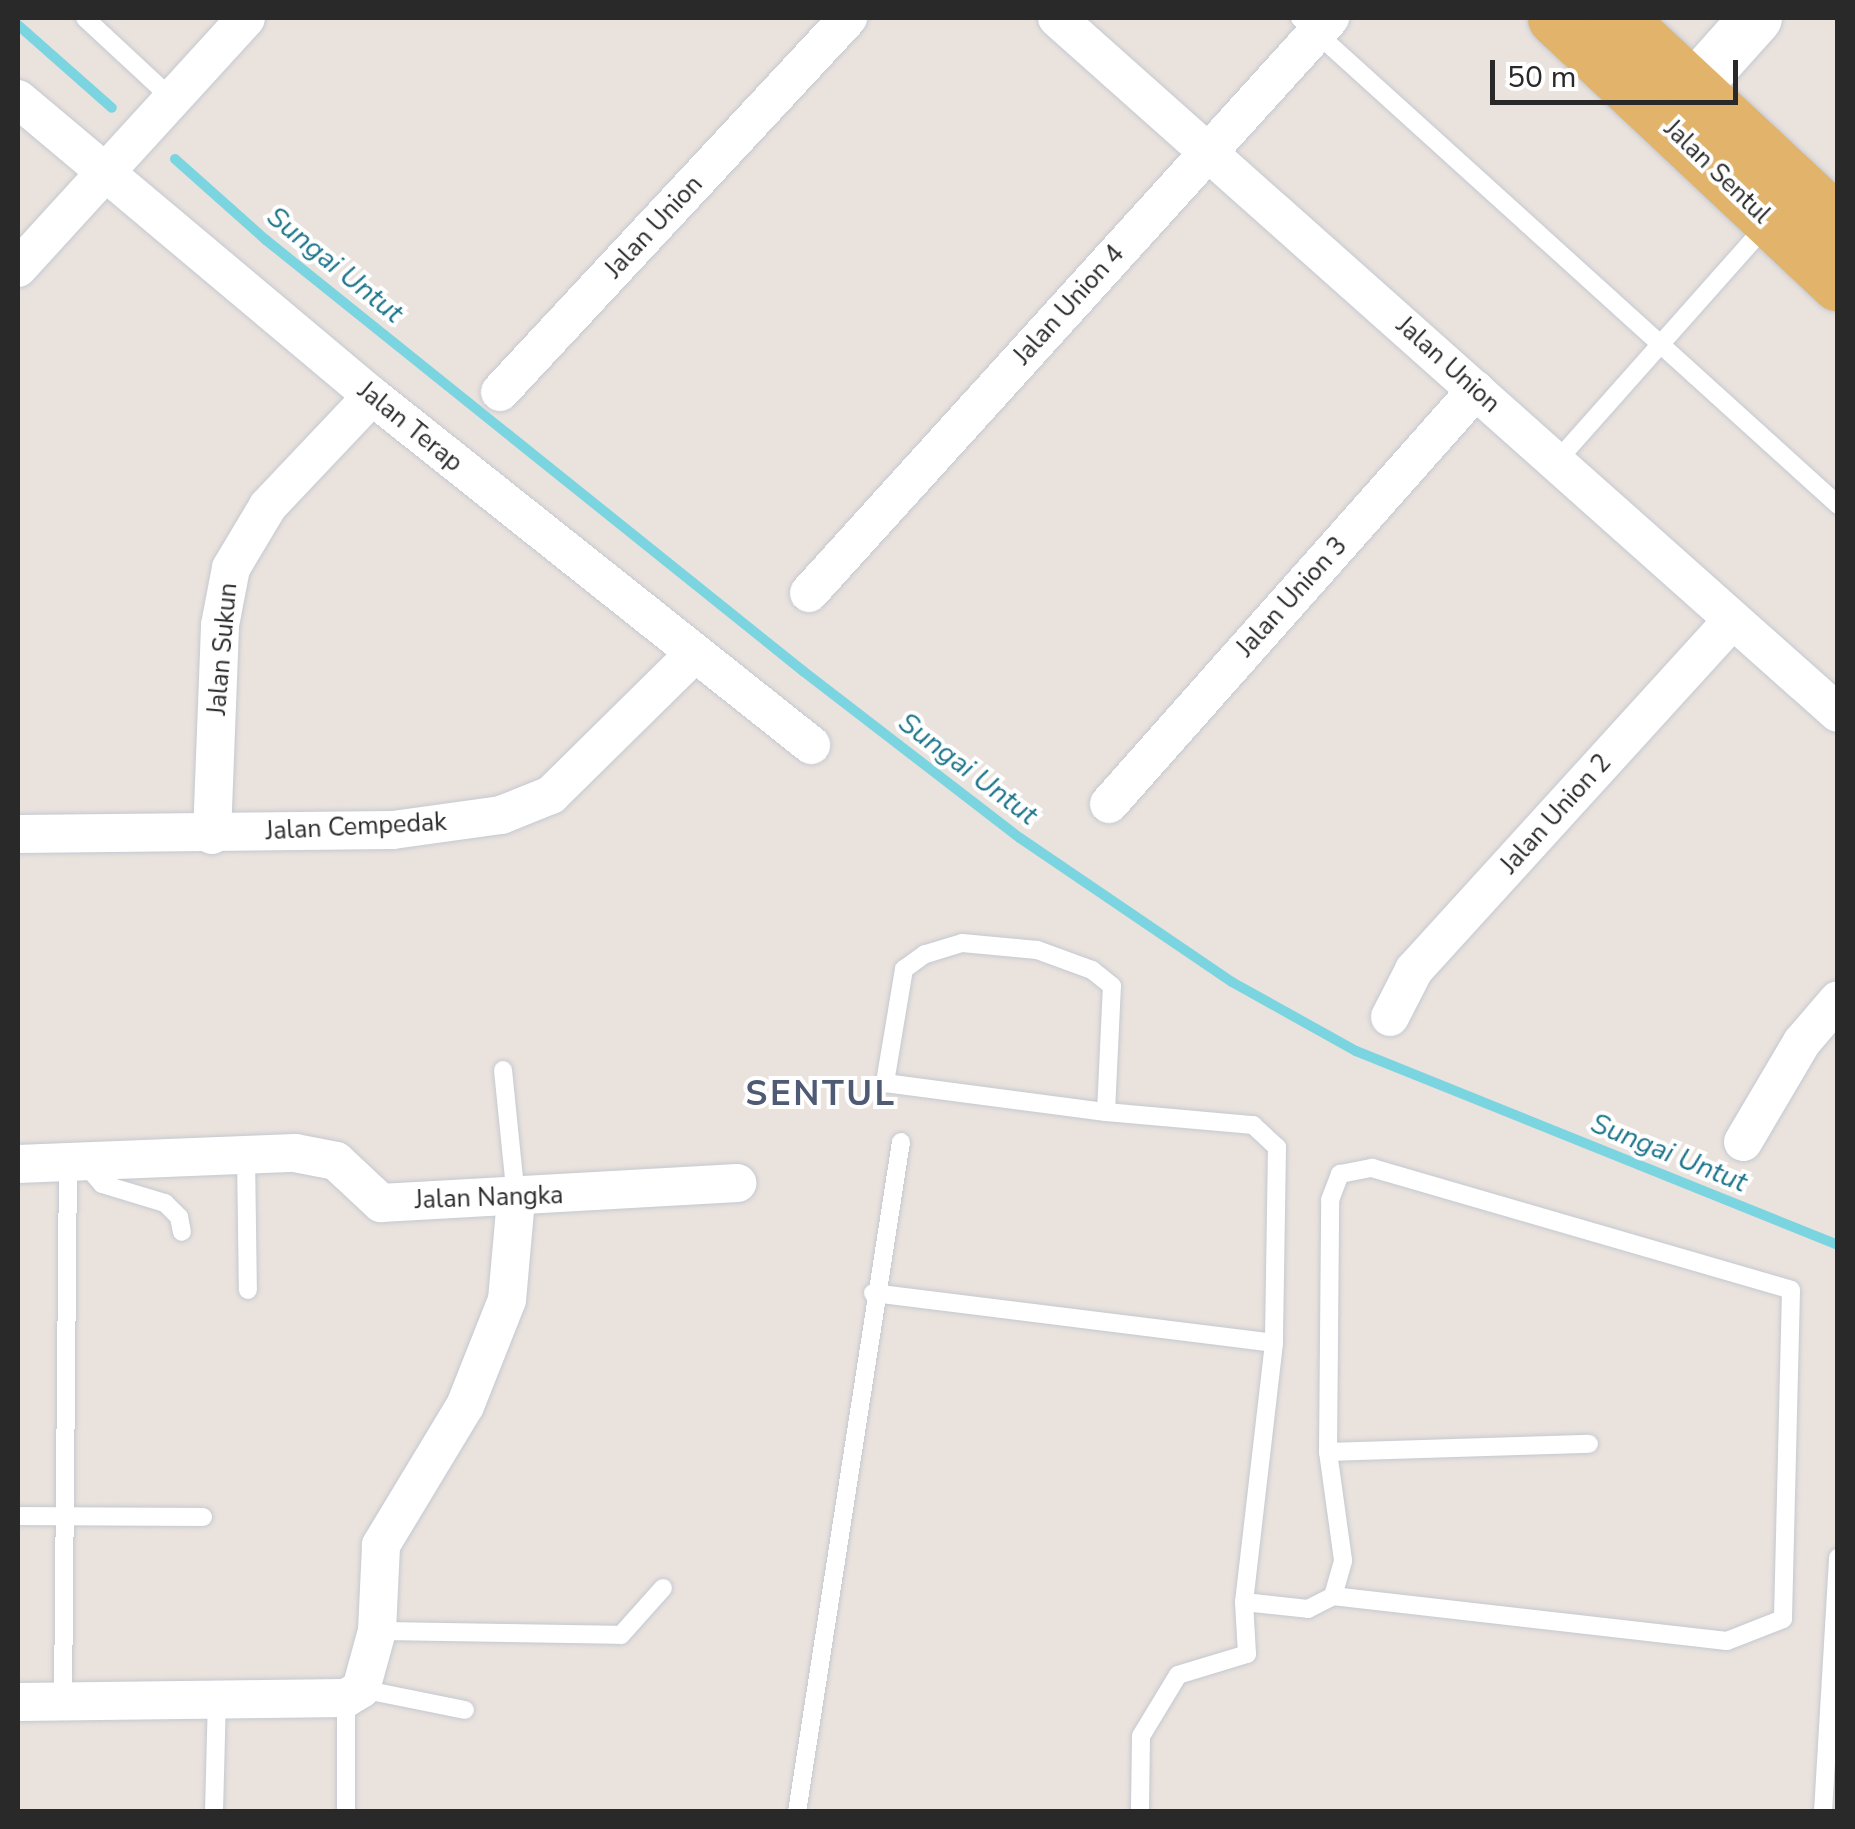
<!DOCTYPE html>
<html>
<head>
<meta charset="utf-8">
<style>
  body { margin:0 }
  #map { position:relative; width:1855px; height:1829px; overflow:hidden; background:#eae2dd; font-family:"Nunito Sans",sans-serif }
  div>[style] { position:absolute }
  .stream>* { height:10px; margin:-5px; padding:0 5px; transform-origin:5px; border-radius:5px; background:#7bd5e1 }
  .roads { filter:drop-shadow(0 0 2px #c4c9d1) drop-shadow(0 0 2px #c4c9d1) }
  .service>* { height:18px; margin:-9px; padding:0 9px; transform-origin:9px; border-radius:9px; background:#fff }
  .minor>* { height:38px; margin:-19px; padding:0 19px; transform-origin:19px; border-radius:19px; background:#fff }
  .secondary>* { height:52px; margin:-26px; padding:0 26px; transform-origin:26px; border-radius:26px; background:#fff }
  .primary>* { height:55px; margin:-27.5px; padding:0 27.5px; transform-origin:27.5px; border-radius:27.5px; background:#e1b36b }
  span { translate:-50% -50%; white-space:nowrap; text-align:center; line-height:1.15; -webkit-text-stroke:8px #fff; paint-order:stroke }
  .street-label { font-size:25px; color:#292929 }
  .water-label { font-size:28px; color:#1c758b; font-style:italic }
  .district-label { font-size:35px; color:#4f5b75; font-weight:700; letter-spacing:2.5px }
  .frame { position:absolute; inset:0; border:20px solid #292929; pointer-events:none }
  .scale { position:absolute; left:1490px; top:60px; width:248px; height:45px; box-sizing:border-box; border:5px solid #292929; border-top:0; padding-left:12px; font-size:30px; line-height:35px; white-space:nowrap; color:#292929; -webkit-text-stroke:8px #fff; paint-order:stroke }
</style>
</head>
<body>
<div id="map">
  <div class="stream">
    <i style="left:18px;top:25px;width:125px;rotate:41.4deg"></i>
    <i style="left:175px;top:159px;width:122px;rotate:41.7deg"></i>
    <i style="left:266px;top:240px;width:689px;rotate:38.75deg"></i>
    <i style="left:803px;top:671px;width:274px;rotate:37.6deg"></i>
    <i style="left:1020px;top:838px;width:256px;rotate:34.2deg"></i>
    <i style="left:1232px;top:982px;width:142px;rotate:29.1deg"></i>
    <i style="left:1356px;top:1051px;width:520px;rotate:21.92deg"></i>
  </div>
  <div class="roads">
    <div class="service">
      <i style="left:85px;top:18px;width:117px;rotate:42.9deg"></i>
      <i style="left:1300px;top:18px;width:726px;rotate:42.15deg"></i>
      <i style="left:1556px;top:462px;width:319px;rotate:-48.4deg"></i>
      <i style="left:503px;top:1070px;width:130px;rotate:84.2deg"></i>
      <i style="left:1106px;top:1112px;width:126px;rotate:-87.3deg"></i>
      <i style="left:1112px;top:986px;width:26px;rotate:-141deg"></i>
      <i style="left:1092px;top:970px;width:59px;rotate:-160deg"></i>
      <i style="left:1037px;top:950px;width:75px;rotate:-174.7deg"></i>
      <i style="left:962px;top:943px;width:39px;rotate:163deg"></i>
      <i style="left:925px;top:954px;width:26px;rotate:144deg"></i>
      <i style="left:904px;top:969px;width:116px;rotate:99.5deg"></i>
      <i style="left:885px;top:1083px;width:223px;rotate:7.5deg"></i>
      <i style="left:1106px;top:1112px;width:148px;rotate:5.1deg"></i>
      <i style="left:1253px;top:1125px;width:33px;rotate:43deg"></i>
      <i style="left:1277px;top:1147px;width:196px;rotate:90.9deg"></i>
      <i style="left:1274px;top:1343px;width:261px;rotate:96.6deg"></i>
      <i style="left:1244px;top:1602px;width:52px;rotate:86.7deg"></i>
      <i style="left:1247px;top:1654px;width:72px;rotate:163.1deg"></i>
      <i style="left:1178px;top:1675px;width:71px;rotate:121.2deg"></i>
      <i style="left:1141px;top:1736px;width:76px;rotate:90.8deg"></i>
      <i style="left:246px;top:1155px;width:135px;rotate:89.2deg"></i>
      <i style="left:84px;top:1163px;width:28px;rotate:49deg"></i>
      <i style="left:102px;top:1184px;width:66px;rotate:16.8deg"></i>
      <i style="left:165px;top:1203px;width:20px;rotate:45deg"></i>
      <i style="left:179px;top:1217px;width:15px;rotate:79deg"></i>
      <i style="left:1372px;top:1168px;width:436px;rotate:16.2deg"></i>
      <i style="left:1791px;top:1290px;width:329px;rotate:91.4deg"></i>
      <i style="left:1783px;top:1619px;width:60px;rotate:158.6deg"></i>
      <i style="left:1727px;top:1641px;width:397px;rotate:-173.5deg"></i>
      <i style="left:1333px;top:1596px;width:37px;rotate:-74deg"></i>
      <i style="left:1343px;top:1560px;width:109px;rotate:-97.9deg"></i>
      <i style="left:1328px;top:1452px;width:252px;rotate:-89.5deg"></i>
      <i style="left:1330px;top:1200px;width:28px;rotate:-69deg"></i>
      <i style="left:1340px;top:1174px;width:33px;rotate:-11deg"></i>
      <i style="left:873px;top:1293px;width:404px;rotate:7.1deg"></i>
      <i style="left:1328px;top:1452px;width:261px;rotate:-1.8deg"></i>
      <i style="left:18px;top:1516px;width:185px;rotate:0.3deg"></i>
      <i style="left:1244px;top:1602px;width:64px;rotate:6.2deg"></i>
      <i style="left:1308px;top:1609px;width:28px;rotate:-27deg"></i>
      <i style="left:377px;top:1631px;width:244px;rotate:0.9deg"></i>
      <i style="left:621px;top:1635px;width:63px;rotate:-48.2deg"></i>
      <i style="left:361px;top:1689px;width:106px;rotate:11.4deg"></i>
      <i style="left:346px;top:1698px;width:114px;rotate:90deg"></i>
      <i style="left:63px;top:1701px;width:537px;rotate:-89.47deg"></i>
      <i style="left:214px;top:1812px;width:113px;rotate:-88.5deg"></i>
      <i style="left:797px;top:1812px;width:678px;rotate:-81.18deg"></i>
      <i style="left:1823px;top:1812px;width:255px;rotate:-86.6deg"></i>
    </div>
    <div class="minor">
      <i style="left:1057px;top:18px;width:1045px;rotate:41.67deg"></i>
      <i style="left:18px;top:99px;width:462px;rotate:40deg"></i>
      <i style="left:372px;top:396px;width:561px;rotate:38.48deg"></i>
      <i style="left:18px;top:268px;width:338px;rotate:-47.6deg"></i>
      <i style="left:500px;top:392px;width:511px;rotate:-47.06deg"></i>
      <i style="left:809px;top:593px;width:776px;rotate:-47.82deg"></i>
      <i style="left:1109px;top:804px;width:553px;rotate:-48.44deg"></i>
      <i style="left:18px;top:834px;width:375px;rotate:-0.6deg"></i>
      <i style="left:393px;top:830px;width:109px;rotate:-7.9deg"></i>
      <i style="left:501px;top:815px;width:54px;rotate:-21.8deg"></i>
      <i style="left:551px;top:795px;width:198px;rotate:-44.6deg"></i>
      <i style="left:212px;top:835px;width:210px;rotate:-87.8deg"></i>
      <i style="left:220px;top:625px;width:58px;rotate:-79.1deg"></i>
      <i style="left:231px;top:568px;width:72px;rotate:-59.2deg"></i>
      <i style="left:268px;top:506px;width:151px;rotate:-46.6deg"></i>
      <i style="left:1390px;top:1017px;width:53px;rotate:-62.9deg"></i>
      <i style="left:1414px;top:970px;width:473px;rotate:-47.7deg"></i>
      <i style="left:1743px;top:1142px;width:116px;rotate:-59.5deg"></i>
      <i style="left:1802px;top:1042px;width:55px;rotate:-49.4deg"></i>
      <i style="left:18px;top:1164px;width:277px;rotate:-2.3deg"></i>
      <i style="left:295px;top:1153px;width:42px;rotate:11deg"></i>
      <i style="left:336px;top:1161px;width:62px;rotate:43deg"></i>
      <i style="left:381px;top:1203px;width:357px;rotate:-3.2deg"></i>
      <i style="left:18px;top:1702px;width:328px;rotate:-0.7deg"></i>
      <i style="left:346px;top:1698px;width:17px;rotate:-31deg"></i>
      <i style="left:361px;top:1689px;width:60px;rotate:-74.6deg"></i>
      <i style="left:377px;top:1631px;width:86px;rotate:-87.3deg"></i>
      <i style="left:381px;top:1545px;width:162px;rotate:-58.9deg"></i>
      <i style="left:465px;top:1406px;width:114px;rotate:-68.4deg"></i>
      <i style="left:507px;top:1300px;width:101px;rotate:-84.9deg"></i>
    </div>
    <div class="secondary">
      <i style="left:1664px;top:121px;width:138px;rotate:-48.2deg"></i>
    </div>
    <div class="primary">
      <i style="left:1555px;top:18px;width:388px;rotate:43.2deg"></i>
      <i style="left:1618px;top:18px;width:301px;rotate:43deg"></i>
    </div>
  </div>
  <div class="street-label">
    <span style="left:1717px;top:172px;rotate:44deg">Jalan Sentul</span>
    <span style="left:654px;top:227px;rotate:-47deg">Jalan Union</span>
    <span style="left:1069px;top:305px;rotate:-48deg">Jalan Union 4</span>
    <span style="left:1448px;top:365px;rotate:42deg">Jalan Union</span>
    <span style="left:410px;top:427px;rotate:39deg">Jalan Terap</span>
    <span style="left:1292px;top:597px;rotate:-48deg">Jalan Union 3</span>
    <span style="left:223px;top:649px;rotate:-85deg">Jalan Sukun</span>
    <span style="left:1556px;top:814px;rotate:-48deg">Jalan Union 2</span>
    <span style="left:356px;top:827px;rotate:-3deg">Jalan Cempedak</span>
    <span style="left:489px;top:1198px;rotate:-2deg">Jalan Nangka</span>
  </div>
  <div class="water-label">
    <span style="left:335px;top:265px;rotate:39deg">Sungai Untut</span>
    <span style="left:968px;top:769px;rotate:37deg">Sungai Untut</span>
    <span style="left:1669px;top:1153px;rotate:22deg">Sungai Untut</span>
  </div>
  <div class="district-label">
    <span style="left:821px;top:1094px">SENTUL</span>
  </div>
  <div class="frame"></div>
  <div class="scale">50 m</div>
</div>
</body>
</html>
